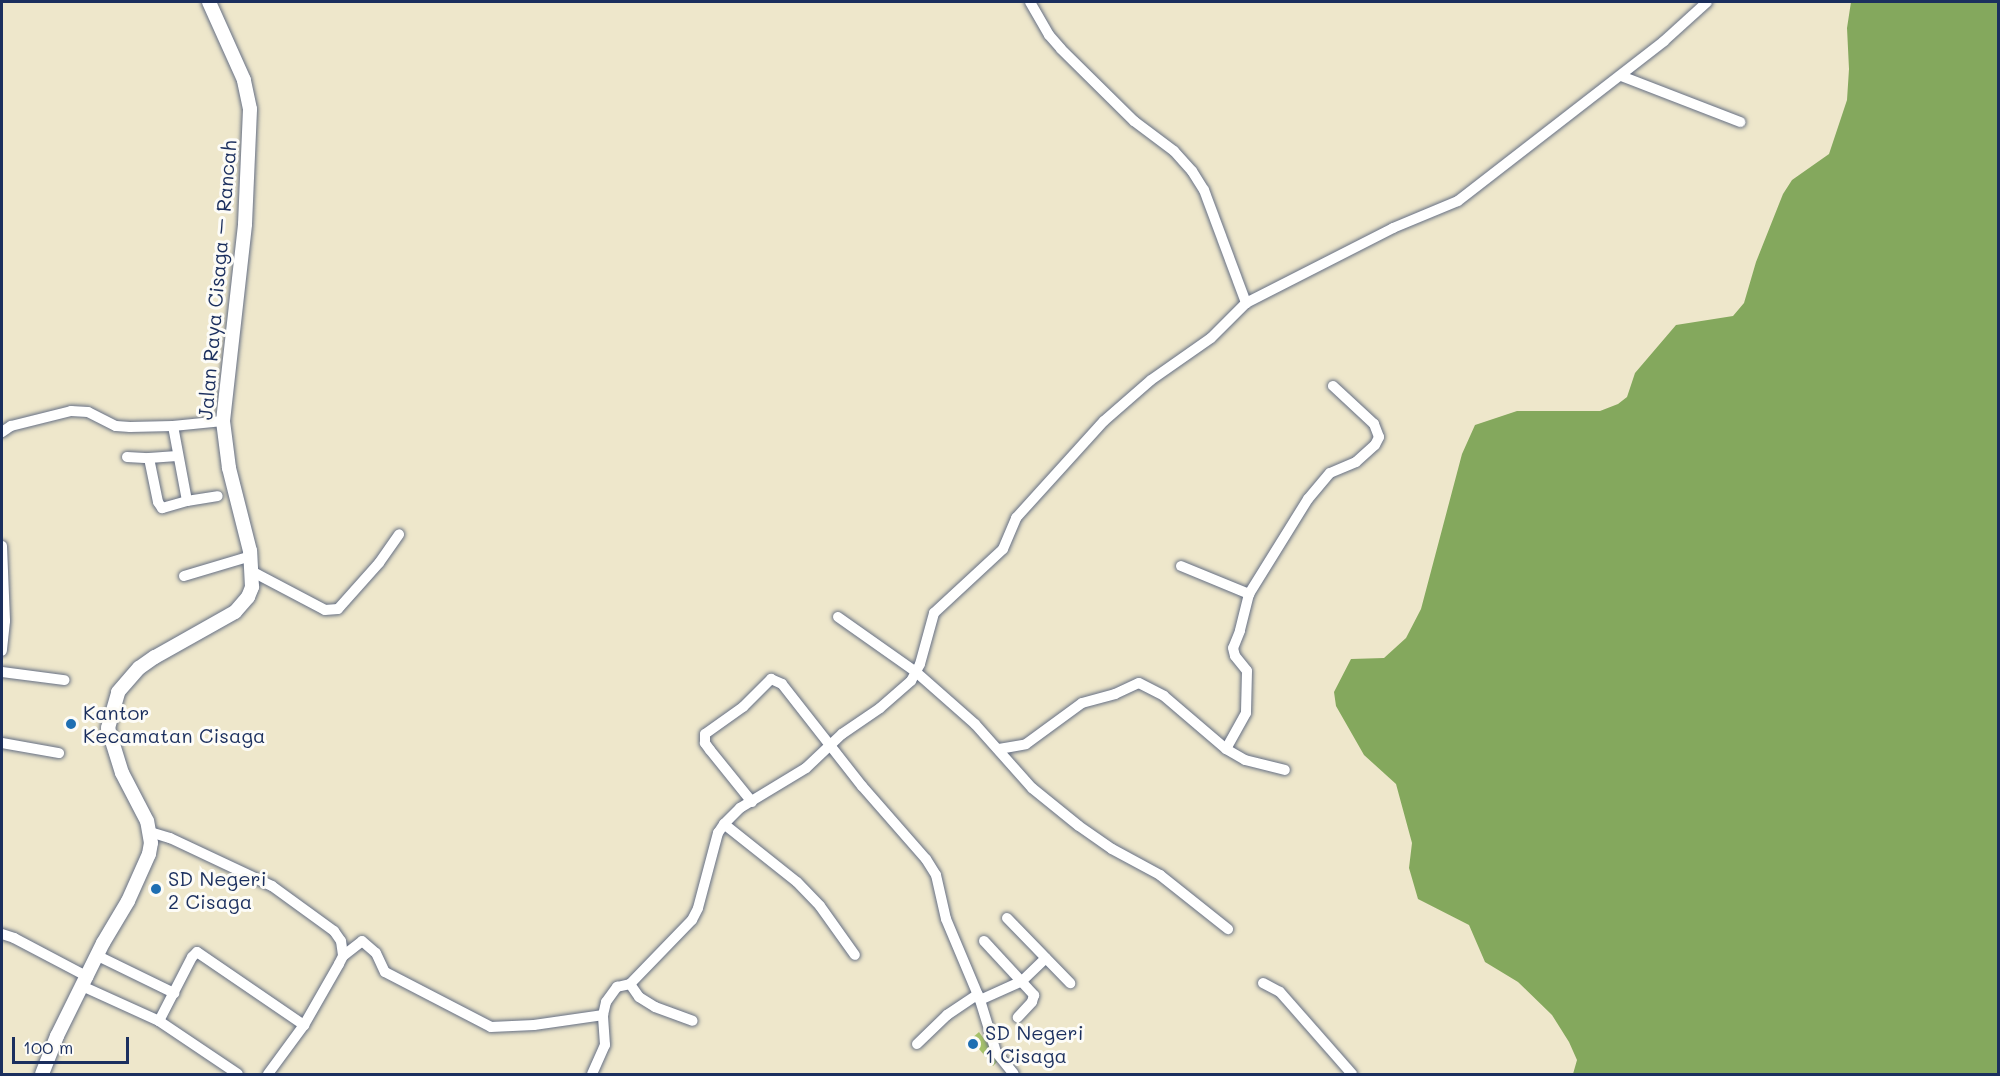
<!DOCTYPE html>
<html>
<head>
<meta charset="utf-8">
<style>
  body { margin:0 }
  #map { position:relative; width:2000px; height:1076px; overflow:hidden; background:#eee7cb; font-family:Mali,sans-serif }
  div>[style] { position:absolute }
  .green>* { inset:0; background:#a6c269 }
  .forest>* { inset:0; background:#84a85d }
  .roads { filter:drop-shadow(0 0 2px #656f84) drop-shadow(0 0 2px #656f84) }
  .minor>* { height:10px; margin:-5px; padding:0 5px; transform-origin:5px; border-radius:5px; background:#fff }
  .major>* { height:14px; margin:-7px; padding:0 7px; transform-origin:7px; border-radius:7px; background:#fff }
  .dots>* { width:16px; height:16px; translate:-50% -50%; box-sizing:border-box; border:3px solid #fdfcf7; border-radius:50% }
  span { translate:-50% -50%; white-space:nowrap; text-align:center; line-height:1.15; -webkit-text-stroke:6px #fdfcf7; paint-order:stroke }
  .street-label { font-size:20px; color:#1b2f5e }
  .poi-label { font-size:20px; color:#1b2f5e }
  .left { translate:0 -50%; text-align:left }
  .frame { position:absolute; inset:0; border:3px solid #1b2f5e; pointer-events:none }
  .scale { position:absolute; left:12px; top:1037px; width:117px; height:27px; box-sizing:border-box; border:3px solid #1b2f5e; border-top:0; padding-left:8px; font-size:18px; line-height:21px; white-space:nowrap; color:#1b2f5e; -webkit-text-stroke:4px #fdfcf7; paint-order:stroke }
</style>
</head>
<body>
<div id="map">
  <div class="green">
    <i style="clip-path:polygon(979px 1032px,999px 1060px,993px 1066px,971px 1039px)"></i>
  </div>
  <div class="forest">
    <i style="clip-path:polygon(1851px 2px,1998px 2px,1998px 1074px,1573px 1074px,1577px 1060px,1569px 1042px,1552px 1015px,1518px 982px,1485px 962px,1469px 925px,1418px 899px,1409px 868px,1412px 843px,1396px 784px,1364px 755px,1336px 706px,1334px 692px,1351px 659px,1384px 658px,1406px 638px,1421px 609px,1462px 454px,1475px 425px,1517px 411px,1600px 411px,1618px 404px,1627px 397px,1635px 373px,1676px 325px,1733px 316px,1744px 303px,1756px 262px,1783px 194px,1792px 180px,1829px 154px,1847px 100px,1849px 69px,1847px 28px)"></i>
  </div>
  <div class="roads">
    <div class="minor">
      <i style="left:1030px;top:2px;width:38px;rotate:60deg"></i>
      <i style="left:1049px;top:35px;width:18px;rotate:49deg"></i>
      <i style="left:1061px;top:49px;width:103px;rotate:44.6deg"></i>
      <i style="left:1134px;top:121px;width:50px;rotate:36.9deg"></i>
      <i style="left:1174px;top:151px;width:27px;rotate:48deg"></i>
      <i style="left:1192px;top:171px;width:22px;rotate:58deg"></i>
      <i style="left:1204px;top:190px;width:121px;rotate:69.6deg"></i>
      <i style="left:1621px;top:76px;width:128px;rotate:21.1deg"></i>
      <i style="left:173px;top:426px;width:76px;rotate:79.4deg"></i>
      <i style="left:187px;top:501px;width:26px;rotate:164deg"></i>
      <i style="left:162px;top:508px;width:7px;rotate:-124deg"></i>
      <i style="left:158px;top:502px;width:45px;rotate:-101.6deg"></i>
      <i style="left:149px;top:458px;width:28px;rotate:-4deg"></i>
      <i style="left:2px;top:432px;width:11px;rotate:-34deg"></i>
      <i style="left:11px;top:426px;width:62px;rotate:-14deg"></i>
      <i style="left:71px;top:411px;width:17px;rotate:3deg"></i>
      <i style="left:88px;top:412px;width:31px;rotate:27deg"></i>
      <i style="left:116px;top:426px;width:14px;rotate:4deg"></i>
      <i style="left:130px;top:427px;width:43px;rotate:-1.3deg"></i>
      <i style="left:173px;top:426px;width:50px;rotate:-5.7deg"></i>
      <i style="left:127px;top:457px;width:22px;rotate:3deg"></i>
      <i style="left:187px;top:501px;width:31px;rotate:-9deg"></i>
      <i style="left:2px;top:546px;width:75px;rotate:87.7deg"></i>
      <i style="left:5px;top:621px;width:30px;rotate:96deg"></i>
      <i style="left:1181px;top:566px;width:74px;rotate:22.4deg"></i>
      <i style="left:1249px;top:594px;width:38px;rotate:104deg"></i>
      <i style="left:1240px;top:631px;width:18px;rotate:112deg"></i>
      <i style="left:1233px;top:648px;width:8px;rotate:76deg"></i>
      <i style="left:1235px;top:656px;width:19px;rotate:51deg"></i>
      <i style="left:1247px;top:671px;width:42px;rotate:91.4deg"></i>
      <i style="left:1246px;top:713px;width:41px;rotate:119.1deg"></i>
      <i style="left:253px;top:572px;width:81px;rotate:27.8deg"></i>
      <i style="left:325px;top:610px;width:13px;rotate:-4deg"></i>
      <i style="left:338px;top:609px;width:62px;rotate:-48.3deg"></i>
      <i style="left:379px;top:563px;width:35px;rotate:-55deg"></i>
      <i style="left:184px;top:576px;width:70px;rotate:-16.6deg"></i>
      <i style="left:1249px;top:594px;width:112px;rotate:-58.2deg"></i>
      <i style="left:1308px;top:499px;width:34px;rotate:-50deg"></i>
      <i style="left:1330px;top:473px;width:28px;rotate:-23deg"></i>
      <i style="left:1356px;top:462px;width:25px;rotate:-42deg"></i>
      <i style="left:1375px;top:445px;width:9px;rotate:-63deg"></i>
      <i style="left:1379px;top:437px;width:14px;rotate:-111deg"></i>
      <i style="left:1374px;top:424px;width:56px;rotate:-137.2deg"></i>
      <i style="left:838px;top:617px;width:95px;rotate:35.2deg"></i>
      <i style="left:916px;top:672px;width:79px;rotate:41.4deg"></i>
      <i style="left:975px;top:724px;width:86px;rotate:48.3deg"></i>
      <i style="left:1032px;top:788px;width:60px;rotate:39deg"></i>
      <i style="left:1079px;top:826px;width:40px;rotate:34.9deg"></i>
      <i style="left:1112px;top:849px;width:55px;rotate:28.4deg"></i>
      <i style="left:1160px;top:875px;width:87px;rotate:38.5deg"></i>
      <i style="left:2px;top:672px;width:63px;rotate:7.4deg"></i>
      <i style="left:2px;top:743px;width:58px;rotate:10deg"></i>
      <i style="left:999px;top:749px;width:27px;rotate:-10deg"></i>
      <i style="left:1026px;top:744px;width:69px;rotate:-36.2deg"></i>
      <i style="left:1082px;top:703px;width:34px;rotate:-15deg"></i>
      <i style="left:1115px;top:694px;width:26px;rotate:-25deg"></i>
      <i style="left:1139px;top:683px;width:28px;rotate:27deg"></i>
      <i style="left:1164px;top:696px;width:82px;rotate:40.5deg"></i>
      <i style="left:1226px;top:749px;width:22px;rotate:30deg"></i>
      <i style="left:1245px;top:760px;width:41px;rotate:14deg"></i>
      <i style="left:752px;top:802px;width:67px;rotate:-128.9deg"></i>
      <i style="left:710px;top:750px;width:9px;rotate:-126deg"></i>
      <i style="left:705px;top:743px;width:9px;rotate:-90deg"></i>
      <i style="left:705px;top:734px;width:47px;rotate:-35.4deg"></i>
      <i style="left:743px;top:707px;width:40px;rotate:-45deg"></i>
      <i style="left:771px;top:679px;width:12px;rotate:24deg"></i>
      <i style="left:782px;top:684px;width:130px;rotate:51.9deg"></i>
      <i style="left:862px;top:786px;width:97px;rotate:48.8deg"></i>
      <i style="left:926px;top:859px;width:19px;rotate:58deg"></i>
      <i style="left:936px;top:875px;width:45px;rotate:77.2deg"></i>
      <i style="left:946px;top:919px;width:88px;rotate:67.2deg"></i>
      <i style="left:980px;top:1000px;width:54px;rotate:72.9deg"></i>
      <i style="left:996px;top:1052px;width:28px;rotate:51deg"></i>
      <i style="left:724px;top:824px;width:93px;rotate:38.5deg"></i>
      <i style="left:797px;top:882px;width:33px;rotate:46deg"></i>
      <i style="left:820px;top:906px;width:60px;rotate:54.5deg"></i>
      <i style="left:150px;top:832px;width:21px;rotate:17deg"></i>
      <i style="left:170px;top:838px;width:113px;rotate:25.2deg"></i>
      <i style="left:272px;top:886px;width:77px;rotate:36deg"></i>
      <i style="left:334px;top:931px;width:12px;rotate:55deg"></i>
      <i style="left:341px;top:941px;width:15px;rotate:82deg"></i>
      <i style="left:343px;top:956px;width:9px;rotate:117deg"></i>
      <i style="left:339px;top:964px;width:70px;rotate:119.8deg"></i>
      <i style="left:304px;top:1025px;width:61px;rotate:126.3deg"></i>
      <i style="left:1007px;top:918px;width:91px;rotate:45.9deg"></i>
      <i style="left:2px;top:934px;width:13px;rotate:18deg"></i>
      <i style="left:14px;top:938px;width:84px;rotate:27.8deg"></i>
      <i style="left:984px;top:941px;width:74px;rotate:47.2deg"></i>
      <i style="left:1034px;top:995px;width:7px;rotate:106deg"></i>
      <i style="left:1032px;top:1002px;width:21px;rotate:133deg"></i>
      <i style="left:98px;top:956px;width:85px;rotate:26deg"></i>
      <i style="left:343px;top:956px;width:24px;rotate:-38deg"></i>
      <i style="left:362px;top:941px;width:18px;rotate:41deg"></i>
      <i style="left:376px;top:953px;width:21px;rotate:65deg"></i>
      <i style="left:385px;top:972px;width:119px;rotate:27.4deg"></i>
      <i style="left:491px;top:1027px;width:43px;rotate:-2.7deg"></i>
      <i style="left:534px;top:1025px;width:70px;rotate:-8.2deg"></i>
      <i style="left:1263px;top:983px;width:19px;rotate:28deg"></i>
      <i style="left:1280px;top:992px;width:109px;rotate:48.7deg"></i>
      <i style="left:630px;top:984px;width:16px;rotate:55deg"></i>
      <i style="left:639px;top:997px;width:19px;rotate:32deg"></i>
      <i style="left:655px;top:1007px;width:40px;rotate:20.2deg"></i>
      <i style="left:82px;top:986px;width:85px;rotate:24.4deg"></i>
      <i style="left:159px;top:1021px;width:95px;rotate:33.9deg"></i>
      <i style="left:980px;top:1000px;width:46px;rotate:-24.3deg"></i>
      <i style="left:1022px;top:981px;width:33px;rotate:-44deg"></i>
      <i style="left:159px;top:1021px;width:72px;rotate:-62.7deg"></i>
      <i style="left:192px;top:957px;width:7px;rotate:-45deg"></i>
      <i style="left:197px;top:952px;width:130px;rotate:34.3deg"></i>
      <i style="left:917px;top:1044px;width:42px;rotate:-44deg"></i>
      <i style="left:947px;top:1015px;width:37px;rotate:-34deg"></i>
      <i style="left:592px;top:1074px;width:32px;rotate:-66deg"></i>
      <i style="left:605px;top:1045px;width:30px;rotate:-94deg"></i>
      <i style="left:603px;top:1015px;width:13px;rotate:-77deg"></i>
      <i style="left:606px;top:1002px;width:19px;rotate:-54deg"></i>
      <i style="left:617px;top:987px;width:13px;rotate:-13deg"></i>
      <i style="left:630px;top:984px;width:89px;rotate:-45.9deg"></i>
      <i style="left:692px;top:920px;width:13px;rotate:-63deg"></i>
      <i style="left:698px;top:908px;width:78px;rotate:-75.1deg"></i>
      <i style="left:718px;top:833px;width:11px;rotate:-56deg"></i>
      <i style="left:724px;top:824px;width:23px;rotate:-45deg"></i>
      <i style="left:740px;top:808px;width:77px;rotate:-31.2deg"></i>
      <i style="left:806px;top:768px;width:50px;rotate:-43.4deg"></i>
      <i style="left:842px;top:734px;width:46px;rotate:-34.4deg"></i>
      <i style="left:880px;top:708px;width:41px;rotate:-41.1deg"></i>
      <i style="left:911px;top:681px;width:19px;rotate:-62deg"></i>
      <i style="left:920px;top:664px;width:53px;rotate:-74.6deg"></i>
      <i style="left:934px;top:613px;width:94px;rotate:-42.8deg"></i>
      <i style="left:1003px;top:549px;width:34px;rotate:-67deg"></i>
      <i style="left:1016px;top:518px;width:131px;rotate:-47.8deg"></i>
      <i style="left:1104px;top:421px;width:62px;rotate:-41.1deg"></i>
      <i style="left:1151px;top:380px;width:73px;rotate:-35deg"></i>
      <i style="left:1211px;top:338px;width:49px;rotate:-45deg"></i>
      <i style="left:1246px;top:303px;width:165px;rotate:-27deg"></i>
      <i style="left:1393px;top:228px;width:70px;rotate:-22.6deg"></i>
      <i style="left:1458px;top:201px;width:261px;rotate:-37.8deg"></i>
      <i style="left:1664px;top:41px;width:58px;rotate:-42.2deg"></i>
    </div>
    <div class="major">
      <i style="left:42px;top:1074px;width:41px;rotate:-68.5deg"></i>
      <i style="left:57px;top:1036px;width:104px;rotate:-63.7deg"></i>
      <i style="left:103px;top:943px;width:49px;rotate:-59.2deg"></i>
      <i style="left:128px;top:901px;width:51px;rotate:-65.9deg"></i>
      <i style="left:149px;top:854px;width:11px;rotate:-80deg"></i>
      <i style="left:151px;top:843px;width:22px;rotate:-100deg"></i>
      <i style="left:147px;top:821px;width:54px;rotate:-117.5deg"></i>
      <i style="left:122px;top:773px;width:47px;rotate:-107.3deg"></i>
      <i style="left:108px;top:728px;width:37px;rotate:-74deg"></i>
      <i style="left:118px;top:692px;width:32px;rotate:-49deg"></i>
      <i style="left:139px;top:668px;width:19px;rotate:-35deg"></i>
      <i style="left:155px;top:657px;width:92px;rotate:-29.4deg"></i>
      <i style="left:235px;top:612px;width:20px;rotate:-49deg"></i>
      <i style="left:248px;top:597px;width:11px;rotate:-68deg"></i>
      <i style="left:252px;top:587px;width:36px;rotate:-93deg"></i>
      <i style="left:250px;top:551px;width:86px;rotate:-104.2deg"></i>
      <i style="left:229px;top:468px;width:47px;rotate:-97.3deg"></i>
      <i style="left:223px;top:421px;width:198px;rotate:-83.6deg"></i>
      <i style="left:245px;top:224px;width:115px;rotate:-87.5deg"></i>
      <i style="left:250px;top:109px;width:30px;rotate:-102deg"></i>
      <i style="left:244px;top:80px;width:85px;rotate:-114.2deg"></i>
    </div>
  </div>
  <div class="dots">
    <i style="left:71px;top:724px;background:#1f6fb2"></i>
    <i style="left:156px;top:889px;background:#1f6fb2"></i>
    <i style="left:973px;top:1044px;background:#1f6fb2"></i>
  </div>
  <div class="street-label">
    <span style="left:217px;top:280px;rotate:-85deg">Jalan Raya Cisaga – Rancah</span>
  </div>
  <div class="poi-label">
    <span class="left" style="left:83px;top:724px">Kantor<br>Kecamatan Cisaga</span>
    <span class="left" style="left:168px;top:890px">SD Negeri<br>2 Cisaga</span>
    <span class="left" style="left:985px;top:1044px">SD Negeri<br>1 Cisaga</span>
  </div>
  <div class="frame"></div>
  <div class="scale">100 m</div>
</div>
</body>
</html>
